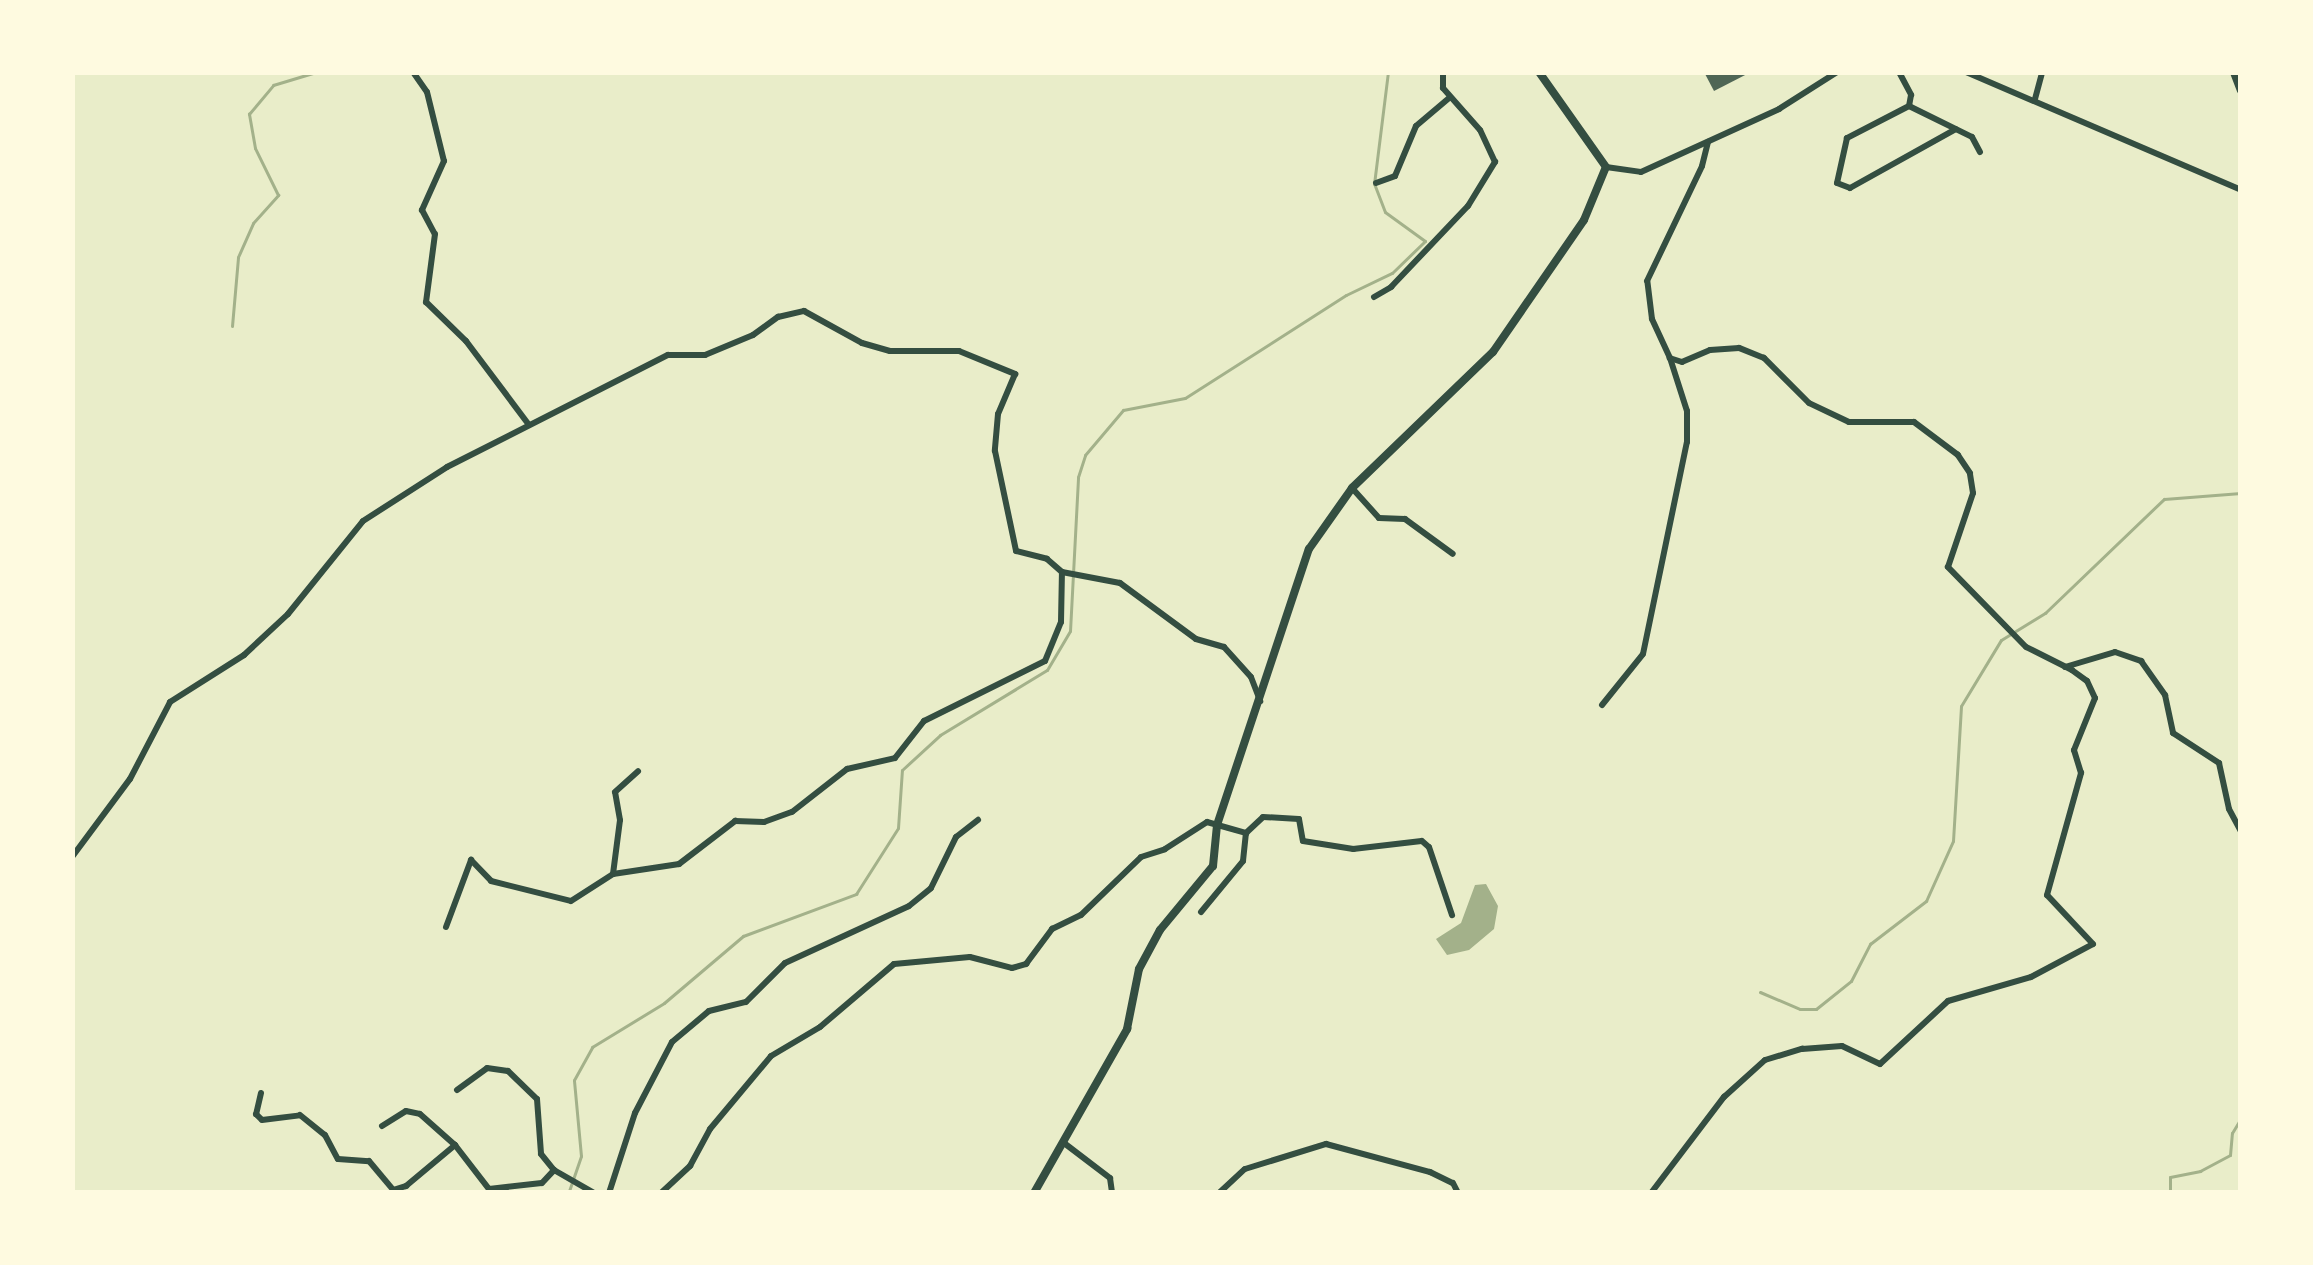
<!DOCTYPE html>
<html>
<head>
<meta charset="utf-8">
<style>
  body { margin:0 }
  #map { position:relative; width:2313px; height:1265px; overflow:hidden; background:#e9edc9; font-family:"Archivo Narrow",sans-serif }
  div>[style] { position:absolute }
  .water>* { inset:0; background:#a3b18a }
  .stream>* { height:3px; margin:-1.5px; padding:0 1.5px; transform-origin:1.5px; border-radius:1.5px; background:#a3b18a }
  .building>* { inset:0; background:#4f6655 }
  .minor>* { height:6px; margin:-3px; padding:0 3px; transform-origin:3px; border-radius:3px; background:#344e41 }
  .tertiary>* { height:8px; margin:-4px; padding:0 4px; transform-origin:4px; border-radius:4px; background:#344e41 }
  .primary>* { height:9px; margin:-4.5px; padding:0 4.5px; transform-origin:4.5px; border-radius:4.5px; background:#344e41 }
  span { translate:-50% -50%; white-space:nowrap; text-align:center; line-height:1.15; -webkit-text-stroke:12px #fefae0; paint-order:stroke }
  .frame { position:absolute; inset:0; border:75px solid #fefae0; pointer-events:none }
</style>
</head>
<body>
<div id="map">
  <div class="water">
    <i style="clip-path:polygon(1486px 884px,1498px 906px,1494px 929px,1469px 950px,1447px 955px,1436px 939px,1461px 923px,1475px 885px)"></i>
  </div>
  <div class="stream">
    <i style="left:232px;top:326px;width:69px;rotate:-85deg"></i>
    <i style="left:238px;top:257px;width:37px;rotate:-66deg"></i>
    <i style="left:253px;top:223px;width:38px;rotate:-48deg"></i>
    <i style="left:278px;top:195px;width:52px;rotate:-116.1deg"></i>
    <i style="left:255px;top:148px;width:35px;rotate:-100deg"></i>
    <i style="left:249px;top:114px;width:38px;rotate:-50deg"></i>
    <i style="left:273px;top:85px;width:45px;rotate:-16.8deg"></i>
    <i style="left:1760px;top:992px;width:43px;rotate:23deg"></i>
    <i style="left:1800px;top:1009px;width:16px"></i>
    <i style="left:1816px;top:1009px;width:45px;rotate:-38.7deg"></i>
    <i style="left:1851px;top:981px;width:42px;rotate:-62.8deg"></i>
    <i style="left:1870px;top:944px;width:71px;rotate:-37.5deg"></i>
    <i style="left:1926px;top:901px;width:66px;rotate:-65.8deg"></i>
    <i style="left:1953px;top:841px;width:135px;rotate:-86.6deg"></i>
    <i style="left:1961px;top:706px;width:77px;rotate:-58.8deg"></i>
    <i style="left:2001px;top:640px;width:52px;rotate:-31.5deg"></i>
    <i style="left:2045px;top:613px;width:165px;rotate:-43.8deg"></i>
    <i style="left:2164px;top:499px;width:77px;rotate:-4.5deg"></i>
    <i style="left:558px;top:1193px;width:11px;rotate:-10deg"></i>
    <i style="left:569px;top:1191px;width:37px;rotate:-71deg"></i>
    <i style="left:581px;top:1156px;width:76px;rotate:-95.3deg"></i>
    <i style="left:574px;top:1080px;width:38px;rotate:-61deg"></i>
    <i style="left:592px;top:1047px;width:84px;rotate:-31.4deg"></i>
    <i style="left:664px;top:1003px;width:104px;rotate:-40.3deg"></i>
    <i style="left:743px;top:936px;width:121px;rotate:-20.4deg"></i>
    <i style="left:856px;top:894px;width:78px;rotate:-57.5deg"></i>
    <i style="left:898px;top:828px;width:58px;rotate:-86.1deg"></i>
    <i style="left:902px;top:770px;width:52px;rotate:-42.6deg"></i>
    <i style="left:940px;top:735px;width:125px;rotate:-31.3deg"></i>
    <i style="left:1047px;top:670px;width:45px;rotate:-59.5deg"></i>
    <i style="left:1070px;top:631px;width:154px;rotate:-87deg"></i>
    <i style="left:1078px;top:477px;width:23px;rotate:-72deg"></i>
    <i style="left:1085px;top:455px;width:59px;rotate:-49.8deg"></i>
    <i style="left:1123px;top:410px;width:63px;rotate:-11deg"></i>
    <i style="left:1185px;top:398px;width:191px;rotate:-32.6deg"></i>
    <i style="left:1346px;top:295px;width:51px;rotate:-25.6deg"></i>
    <i style="left:1392px;top:273px;width:46px;rotate:-44.1deg"></i>
    <i style="left:1425px;top:241px;width:49px;rotate:-144.1deg"></i>
    <i style="left:1385px;top:212px;width:30px;rotate:-111deg"></i>
    <i style="left:1374px;top:184px;width:113px;rotate:-82.9deg"></i>
    <i style="left:2170px;top:1193px;width:16px;rotate:-90deg"></i>
    <i style="left:2170px;top:1177px;width:31px;rotate:-11deg"></i>
    <i style="left:2200px;top:1171px;width:34px;rotate:-28deg"></i>
    <i style="left:2230px;top:1155px;width:22px;rotate:-85deg"></i>
    <i style="left:2232px;top:1133px;width:17px;rotate:-59deg"></i>
  </div>
  <div class="building">
    <i style="clip-path:polygon(1704px 72px,1751px 72px,1714px 91px)"></i>
  </div>
  <div class="minor">
    <i style="left:413px;top:72px;width:24px;rotate:55deg"></i>
    <i style="left:427px;top:92px;width:71px;rotate:76.2deg"></i>
    <i style="left:444px;top:161px;width:54px;rotate:114.2deg"></i>
    <i style="left:422px;top:210px;width:27px;rotate:62deg"></i>
    <i style="left:435px;top:234px;width:69px;rotate:97.5deg"></i>
    <i style="left:426px;top:302px;width:56px;rotate:44.3deg"></i>
    <i style="left:466px;top:341px;width:105px;rotate:53.1deg"></i>
    <i style="left:1899px;top:72px;width:26px;rotate:62deg"></i>
    <i style="left:1911px;top:95px;width:11px;rotate:100deg"></i>
    <i style="left:1909px;top:106px;width:70px;rotate:26.2deg"></i>
    <i style="left:1972px;top:137px;width:17px;rotate:62deg"></i>
    <i style="left:1966px;top:72px;width:299px;rotate:23.2deg"></i>
    <i style="left:2035px;top:99px;width:28px;rotate:-75deg"></i>
    <i style="left:1909px;top:106px;width:70px;rotate:152.7deg"></i>
    <i style="left:1847px;top:138px;width:46px;rotate:102.5deg"></i>
    <i style="left:1837px;top:183px;width:14px;rotate:21deg"></i>
    <i style="left:1850px;top:188px;width:121px;rotate:-29.1deg"></i>
    <i style="left:1606px;top:167px;width:35px;rotate:8deg"></i>
    <i style="left:1641px;top:172px;width:152px;rotate:-24.5deg"></i>
    <i style="left:1779px;top:109px;width:69px;rotate:-32.5deg"></i>
    <i style="left:1376px;top:183px;width:20px;rotate:-20deg"></i>
    <i style="left:1395px;top:176px;width:54px;rotate:-67.2deg"></i>
    <i style="left:1416px;top:126px;width:43px;rotate:-40.3deg"></i>
    <i style="left:1374px;top:297px;width:20px;rotate:-30deg"></i>
    <i style="left:1391px;top:287px;width:112px;rotate:-46.5deg"></i>
    <i style="left:1468px;top:206px;width:52px;rotate:-58.5deg"></i>
    <i style="left:1495px;top:162px;width:35px;rotate:-115deg"></i>
    <i style="left:1480px;top:130px;width:56px;rotate:-131.4deg"></i>
    <i style="left:1443px;top:88px;width:16px;rotate:-90deg"></i>
    <i style="left:1352px;top:488px;width:40px;rotate:48deg"></i>
    <i style="left:1379px;top:518px;width:26px;rotate:2deg"></i>
    <i style="left:1405px;top:519px;width:59px;rotate:36.1deg"></i>
    <i style="left:2065px;top:667px;width:52px;rotate:-16.7deg"></i>
    <i style="left:2115px;top:652px;width:28px;rotate:19deg"></i>
    <i style="left:2141px;top:661px;width:42px;rotate:54.8deg"></i>
    <i style="left:2165px;top:695px;width:39px;rotate:78deg"></i>
    <i style="left:2173px;top:733px;width:55px;rotate:33.1deg"></i>
    <i style="left:2219px;top:763px;width:47px;rotate:77.7deg"></i>
    <i style="left:2229px;top:809px;width:26px;rotate:62deg"></i>
    <i style="left:1602px;top:705px;width:65px;rotate:-51.2deg"></i>
    <i style="left:1643px;top:654px;width:217px;rotate:-78.3deg"></i>
    <i style="left:1687px;top:442px;width:31px;rotate:-90deg"></i>
    <i style="left:1687px;top:411px;width:56px;rotate:-107.8deg"></i>
    <i style="left:72px;top:857px;width:97px;rotate:-53.4deg"></i>
    <i style="left:130px;top:779px;width:87px;rotate:-62.5deg"></i>
    <i style="left:170px;top:702px;width:88px;rotate:-32.4deg"></i>
    <i style="left:244px;top:655px;width:60px;rotate:-43deg"></i>
    <i style="left:288px;top:614px;width:119px;rotate:-51.1deg"></i>
    <i style="left:363px;top:521px;width:100px;rotate:-32.7deg"></i>
    <i style="left:447px;top:467px;width:248px;rotate:-26.9deg"></i>
    <i style="left:668px;top:355px;width:37px"></i>
    <i style="left:705px;top:355px;width:52px;rotate:-22.6deg"></i>
    <i style="left:753px;top:335px;width:31px;rotate:-36deg"></i>
    <i style="left:778px;top:317px;width:27px;rotate:-13deg"></i>
    <i style="left:804px;top:311px;width:66px;rotate:28.9deg"></i>
    <i style="left:862px;top:343px;width:29px;rotate:16deg"></i>
    <i style="left:890px;top:351px;width:69px"></i>
    <i style="left:959px;top:351px;width:61px;rotate:22.3deg"></i>
    <i style="left:1015px;top:374px;width:43px;rotate:113deg"></i>
    <i style="left:998px;top:414px;width:37px;rotate:95deg"></i>
    <i style="left:995px;top:451px;width:102px;rotate:78.1deg"></i>
    <i style="left:1016px;top:551px;width:32px;rotate:14deg"></i>
    <i style="left:1047px;top:559px;width:20px;rotate:41deg"></i>
    <i style="left:1062px;top:572px;width:59px;rotate:10.7deg"></i>
    <i style="left:1120px;top:583px;width:94px;rotate:36.4deg"></i>
    <i style="left:1196px;top:639px;width:29px;rotate:16deg"></i>
    <i style="left:1224px;top:647px;width:40px;rotate:48deg"></i>
    <i style="left:1251px;top:677px;width:26px;rotate:69deg"></i>
    <i style="left:613px;top:874px;width:54px;rotate:-82.6deg"></i>
    <i style="left:620px;top:820px;width:28px;rotate:-100deg"></i>
    <i style="left:615px;top:792px;width:31px;rotate:-42deg"></i>
    <i style="left:1201px;top:912px;width:66px;rotate:-50.5deg"></i>
    <i style="left:1243px;top:861px;width:28px;rotate:-84deg"></i>
    <i style="left:446px;top:927px;width:72px;rotate:-69.5deg"></i>
    <i style="left:471px;top:860px;width:29px;rotate:46deg"></i>
    <i style="left:491px;top:881px;width:82px;rotate:14deg"></i>
    <i style="left:571px;top:901px;width:50px;rotate:-32.7deg"></i>
    <i style="left:613px;top:874px;width:67px;rotate:-8.6deg"></i>
    <i style="left:679px;top:864px;width:71px;rotate:-37.5deg"></i>
    <i style="left:735px;top:821px;width:29px;rotate:2deg"></i>
    <i style="left:764px;top:822px;width:30px;rotate:-20deg"></i>
    <i style="left:792px;top:812px;width:70px;rotate:-38deg"></i>
    <i style="left:847px;top:769px;width:49px;rotate:-12.9deg"></i>
    <i style="left:895px;top:758px;width:47px;rotate:-51.9deg"></i>
    <i style="left:924px;top:721px;width:135px;rotate:-26.4deg"></i>
    <i style="left:1045px;top:661px;width:42px;rotate:-67.7deg"></i>
    <i style="left:1061px;top:622px;width:50px;rotate:-88.9deg"></i>
    <i style="left:457px;top:1090px;width:37px;rotate:-36deg"></i>
    <i style="left:487px;top:1068px;width:21px;rotate:8deg"></i>
    <i style="left:508px;top:1071px;width:40px;rotate:44deg"></i>
    <i style="left:537px;top:1099px;width:55px;rotate:85.8deg"></i>
    <i style="left:541px;top:1154px;width:21px;rotate:51deg"></i>
    <i style="left:554px;top:1170px;width:46px;rotate:29.9deg"></i>
    <i style="left:261px;top:1093px;width:22px;rotate:103deg"></i>
    <i style="left:256px;top:1114px;width:8px;rotate:45deg"></i>
    <i style="left:262px;top:1120px;width:38px;rotate:-7deg"></i>
    <i style="left:300px;top:1115px;width:32px;rotate:39deg"></i>
    <i style="left:325px;top:1135px;width:27px;rotate:62deg"></i>
    <i style="left:338px;top:1159px;width:31px;rotate:4deg"></i>
    <i style="left:369px;top:1161px;width:38px;rotate:50deg"></i>
    <i style="left:393px;top:1190px;width:14px;rotate:-17deg"></i>
    <i style="left:406px;top:1186px;width:64px;rotate:-39.9deg"></i>
    <i style="left:382px;top:1126px;width:28px;rotate:-32deg"></i>
    <i style="left:406px;top:1111px;width:14px;rotate:12deg"></i>
    <i style="left:420px;top:1114px;width:47px;rotate:41.5deg"></i>
    <i style="left:455px;top:1145px;width:56px;rotate:52.3deg"></i>
    <i style="left:489px;top:1189px;width:53px;rotate:-6.5deg"></i>
    <i style="left:542px;top:1183px;width:18px;rotate:-47deg"></i>
    <i style="left:1064px;top:1143px;width:58px;rotate:37.3deg"></i>
    <i style="left:1110px;top:1178px;width:15px;rotate:82deg"></i>
    <i style="left:609px;top:1193px;width:84px;rotate:-72deg"></i>
    <i style="left:635px;top:1113px;width:80px;rotate:-62.5deg"></i>
    <i style="left:672px;top:1042px;width:48px;rotate:-40deg"></i>
    <i style="left:709px;top:1011px;width:38px;rotate:-14deg"></i>
    <i style="left:746px;top:1002px;width:55px;rotate:-45deg"></i>
    <i style="left:785px;top:963px;width:136px;rotate:-24.7deg"></i>
    <i style="left:909px;top:906px;width:28px;rotate:-39deg"></i>
    <i style="left:931px;top:888px;width:57px;rotate:-63.9deg"></i>
    <i style="left:956px;top:837px;width:28px;rotate:-38deg"></i>
    <i style="left:661px;top:1193px;width:40px;rotate:-43deg"></i>
    <i style="left:690px;top:1166px;width:42px;rotate:-61.6deg"></i>
    <i style="left:710px;top:1129px;width:95px;rotate:-50.1deg"></i>
    <i style="left:771px;top:1056px;width:57px;rotate:-30.6deg"></i>
    <i style="left:820px;top:1027px;width:97px;rotate:-40.4deg"></i>
    <i style="left:894px;top:964px;width:76px;rotate:-5.3deg"></i>
    <i style="left:970px;top:957px;width:43px;rotate:14.7deg"></i>
    <i style="left:1012px;top:968px;width:15px;rotate:-16deg"></i>
    <i style="left:1026px;top:964px;width:44px;rotate:-53.4deg"></i>
    <i style="left:1052px;top:929px;width:32px;rotate:-26deg"></i>
    <i style="left:1081px;top:915px;width:83px;rotate:-44deg"></i>
    <i style="left:1141px;top:857px;width:25px;rotate:-18deg"></i>
    <i style="left:1165px;top:849px;width:50px;rotate:-32.7deg"></i>
    <i style="left:1207px;top:822px;width:41px;rotate:15.8deg"></i>
    <i style="left:1246px;top:833px;width:23px;rotate:-43deg"></i>
    <i style="left:1263px;top:817px;width:36px;rotate:3deg"></i>
    <i style="left:1299px;top:819px;width:22px;rotate:80deg"></i>
    <i style="left:1303px;top:841px;width:51px;rotate:9.1deg"></i>
    <i style="left:1353px;top:849px;width:69px;rotate:-6.6deg"></i>
    <i style="left:1422px;top:841px;width:9px;rotate:41deg"></i>
    <i style="left:1429px;top:847px;width:72px;rotate:71.3deg"></i>
    <i style="left:1219px;top:1193px;width:35px;rotate:-43deg"></i>
    <i style="left:1245px;top:1169px;width:85px;rotate:-17.2deg"></i>
    <i style="left:1326px;top:1144px;width:108px;rotate:15.1deg"></i>
    <i style="left:1430px;top:1172px;width:25px;rotate:26deg"></i>
    <i style="left:1453px;top:1183px;width:11px;rotate:63deg"></i>
    <i style="left:1651px;top:1193px;width:121px;rotate:-52.8deg"></i>
    <i style="left:1724px;top:1097px;width:55px;rotate:-42.1deg"></i>
    <i style="left:1765px;top:1060px;width:39px;rotate:-17deg"></i>
    <i style="left:1802px;top:1049px;width:40px;rotate:-4.3deg"></i>
    <i style="left:1842px;top:1046px;width:42px;rotate:25.3deg"></i>
    <i style="left:1880px;top:1064px;width:93px;rotate:-42.8deg"></i>
    <i style="left:1948px;top:1001px;width:86px;rotate:-16.1deg"></i>
    <i style="left:2031px;top:977px;width:70px;rotate:-28deg"></i>
    <i style="left:2093px;top:944px;width:67px;rotate:-133.2deg"></i>
    <i style="left:2047px;top:895px;width:127px;rotate:-74.4deg"></i>
    <i style="left:2081px;top:773px;width:24px;rotate:-107deg"></i>
    <i style="left:2074px;top:750px;width:56px;rotate:-68deg"></i>
    <i style="left:2095px;top:698px;width:19px;rotate:-115deg"></i>
    <i style="left:2087px;top:681px;width:19px;rotate:-144deg"></i>
    <i style="left:2072px;top:670px;width:51px;rotate:-153.4deg"></i>
    <i style="left:2026px;top:647px;width:112px;rotate:-134.3deg"></i>
    <i style="left:1948px;top:567px;width:78px;rotate:-71.3deg"></i>
    <i style="left:1973px;top:493px;width:20px;rotate:-99deg"></i>
    <i style="left:1970px;top:473px;width:22px;rotate:-124deg"></i>
    <i style="left:1958px;top:455px;width:55px;rotate:-143.1deg"></i>
    <i style="left:1914px;top:422px;width:65px;rotate:180deg"></i>
    <i style="left:1849px;top:422px;width:44px;rotate:-154.6deg"></i>
    <i style="left:1809px;top:403px;width:64px;rotate:-135deg"></i>
    <i style="left:1764px;top:358px;width:27px;rotate:-158deg"></i>
    <i style="left:1739px;top:348px;width:29px;rotate:176deg"></i>
    <i style="left:1710px;top:350px;width:30px;rotate:157deg"></i>
    <i style="left:1682px;top:362px;width:13px;rotate:-162deg"></i>
    <i style="left:1670px;top:358px;width:43px;rotate:-114.8deg"></i>
    <i style="left:1652px;top:319px;width:38px;rotate:-97deg"></i>
    <i style="left:1647px;top:281px;width:127px;rotate:-64.4deg"></i>
    <i style="left:1702px;top:166px;width:25px;rotate:-76deg"></i>
  </div>
  <div class="tertiary">
    <i style="left:1034px;top:1193px;width:189px;rotate:-60.4deg"></i>
    <i style="left:1127px;top:1029px;width:61px;rotate:-78.7deg"></i>
    <i style="left:1139px;top:969px;width:44px;rotate:-61.7deg"></i>
    <i style="left:1160px;top:930px;width:83px;rotate:-50.4deg"></i>
    <i style="left:1213px;top:866px;width:41px;rotate:-84.4deg"></i>
    <i style="left:1217px;top:825px;width:291px;rotate:-71.6deg"></i>
    <i style="left:1309px;top:549px;width:75px;rotate:-54.8deg"></i>
    <i style="left:1352px;top:488px;width:196px;rotate:-44deg"></i>
    <i style="left:1493px;top:352px;width:160px;rotate:-55.4deg"></i>
    <i style="left:1584px;top:220px;width:57px;rotate:-67.5deg"></i>
    <i style="left:1606px;top:167px;width:116px;rotate:-125.2deg"></i>
  </div>
  <div class="primary">
    <i style="left:2234px;top:72px;width:19px;rotate:69deg"></i>
  </div>
  <div class="frame"></div>
</div>
</body>
</html>
